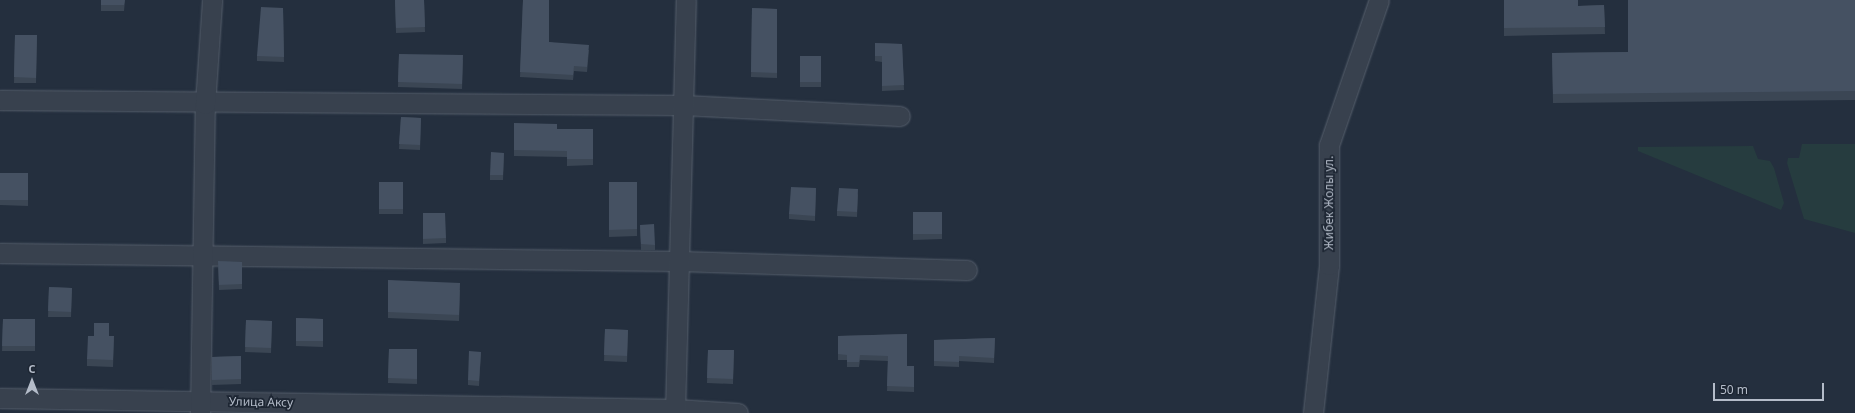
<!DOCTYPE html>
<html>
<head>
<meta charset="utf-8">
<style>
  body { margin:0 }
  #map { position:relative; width:1855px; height:413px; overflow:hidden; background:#242f3e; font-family:"Noto Sans",sans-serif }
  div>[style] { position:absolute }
  .green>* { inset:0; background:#263c3f }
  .roads { filter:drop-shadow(0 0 1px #565f6c) drop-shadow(0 0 1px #565f6c) }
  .minor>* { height:19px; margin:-9.5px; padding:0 9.5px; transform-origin:9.5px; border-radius:9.5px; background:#38414e }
  .wall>* { inset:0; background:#3b4654 }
  .building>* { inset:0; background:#455162 }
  span { translate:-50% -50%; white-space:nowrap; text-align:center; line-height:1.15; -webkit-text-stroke:3.5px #1d2633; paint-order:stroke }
  .street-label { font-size:12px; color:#b4bcc9 }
  .north { position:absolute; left:12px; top:361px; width:40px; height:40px; -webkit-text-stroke:3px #1d2633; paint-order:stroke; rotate:0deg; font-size:11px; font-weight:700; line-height:16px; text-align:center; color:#b4bcc9 }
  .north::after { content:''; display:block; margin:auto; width:14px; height:18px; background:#b4bcc9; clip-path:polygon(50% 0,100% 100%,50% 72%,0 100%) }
  .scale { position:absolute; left:1713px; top:383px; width:111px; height:18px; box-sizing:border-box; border:2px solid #b4bcc9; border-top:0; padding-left:5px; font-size:12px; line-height:14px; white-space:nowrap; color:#b4bcc9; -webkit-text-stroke:3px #1d2633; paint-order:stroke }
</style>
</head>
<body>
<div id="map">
  <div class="green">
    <i style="clip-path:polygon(1802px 144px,1855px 144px,1855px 233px,1804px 219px,1787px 163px,1788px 158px,1799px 158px)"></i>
    <i style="clip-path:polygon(1753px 146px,1758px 159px,1770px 161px,1774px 168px,1784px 203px,1781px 210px,1638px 151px,1638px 147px)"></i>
  </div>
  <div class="roads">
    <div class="minor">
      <i style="left:0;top:100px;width:683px;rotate:0.42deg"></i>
      <i style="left:683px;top:105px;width:217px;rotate:2.9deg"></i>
      <i style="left:0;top:253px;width:679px;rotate:0.68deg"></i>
      <i style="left:679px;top:261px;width:288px;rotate:1.8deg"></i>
      <i style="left:0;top:398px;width:675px;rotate:0.93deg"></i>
      <i style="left:675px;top:409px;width:63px;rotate:3.6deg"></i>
      <i style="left:200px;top:413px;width:309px;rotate:-89.1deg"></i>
      <i style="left:205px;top:104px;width:104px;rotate:-86.1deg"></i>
      <i style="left:675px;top:413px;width:413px;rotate:-88.5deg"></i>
      <i style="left:1313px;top:413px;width:149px;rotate:-83.8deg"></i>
      <i style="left:1329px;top:265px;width:120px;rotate:-90deg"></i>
      <i style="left:1329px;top:145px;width:153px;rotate:-71deg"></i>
    </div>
  </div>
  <div class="wall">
    <i style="clip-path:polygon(101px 0,125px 0,124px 11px,101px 11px)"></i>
    <i style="clip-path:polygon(395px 0,424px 0,425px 32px,396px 33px)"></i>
    <i style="clip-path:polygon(523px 0,549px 42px,589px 50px,587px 72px,574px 71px,573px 80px,520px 77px)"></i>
    <i style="clip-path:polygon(1504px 0,1578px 6px,1604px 5px,1605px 34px,1504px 36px)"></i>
    <i style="clip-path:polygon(1855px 0,1855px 100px,1553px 103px,1552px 53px,1628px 52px)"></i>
    <i style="clip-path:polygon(283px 8px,284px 62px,257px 61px,257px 56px)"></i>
    <i style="clip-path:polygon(752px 8px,777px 9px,777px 78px,751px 77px)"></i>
    <i style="clip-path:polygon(15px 35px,37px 35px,36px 83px,14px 83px)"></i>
    <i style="clip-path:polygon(875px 43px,902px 44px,904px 90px,882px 91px,882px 62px,875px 61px)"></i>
    <i style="clip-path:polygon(399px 54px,463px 60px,462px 89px,398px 87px)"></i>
    <i style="clip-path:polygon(800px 56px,821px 56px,821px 87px,800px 87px)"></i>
    <i style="clip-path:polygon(401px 117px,421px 118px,420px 150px,399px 149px)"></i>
    <i style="clip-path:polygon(514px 123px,557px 129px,593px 129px,593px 165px,567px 166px,567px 157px,514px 156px)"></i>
    <i style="clip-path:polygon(504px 153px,503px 180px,490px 180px,490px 175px)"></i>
    <i style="clip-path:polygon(0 173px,28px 173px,28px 206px,0 205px)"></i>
    <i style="clip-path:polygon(379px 182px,403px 182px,403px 214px,379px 214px)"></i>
    <i style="clip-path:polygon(609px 182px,637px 182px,637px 236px,609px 237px)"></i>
    <i style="clip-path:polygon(816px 188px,815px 221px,789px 219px,789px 214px)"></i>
    <i style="clip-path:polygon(858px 194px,857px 217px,837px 216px,837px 211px)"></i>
    <i style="clip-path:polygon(913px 212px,942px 212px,942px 239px,913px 240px)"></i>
    <i style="clip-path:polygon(423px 213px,446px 238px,446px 243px,423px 244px)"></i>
    <i style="clip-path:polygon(640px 225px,655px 245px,655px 250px,641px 250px)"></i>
    <i style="clip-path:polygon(218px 261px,242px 262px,242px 289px,219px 290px)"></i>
    <i style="clip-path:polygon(388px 280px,460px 290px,459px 321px,388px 318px)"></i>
    <i style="clip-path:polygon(49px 287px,72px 288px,71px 317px,48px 317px)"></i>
    <i style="clip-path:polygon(296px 318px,323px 319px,323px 347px,296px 346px)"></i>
    <i style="clip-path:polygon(3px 319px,35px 319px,35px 351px,2px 351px)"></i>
    <i style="clip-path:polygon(246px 320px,272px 321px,271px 353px,245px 352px)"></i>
    <i style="clip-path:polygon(605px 329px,628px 330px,627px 362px,604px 361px)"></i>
    <i style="clip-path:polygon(907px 334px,907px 366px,914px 366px,914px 392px,887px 391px,888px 361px,860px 360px,859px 367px,847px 367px,847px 360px,838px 360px,838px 336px)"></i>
    <i style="clip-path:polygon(94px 336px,114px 336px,113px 367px,87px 366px,87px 359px)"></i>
    <i style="clip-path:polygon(995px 338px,994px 363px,959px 361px,959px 367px,934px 366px,934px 340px)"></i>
    <i style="clip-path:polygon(389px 349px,417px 349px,417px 384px,388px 383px)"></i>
    <i style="clip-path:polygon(708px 350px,734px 350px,733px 384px,707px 383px)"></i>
    <i style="clip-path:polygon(481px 352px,479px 386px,468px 385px,468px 380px)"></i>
    <i style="clip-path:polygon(241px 356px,241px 384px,212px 385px,212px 357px)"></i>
  </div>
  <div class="building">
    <i style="clip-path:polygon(101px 0,125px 0,124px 5px,101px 5px)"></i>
    <i style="clip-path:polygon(395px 0,424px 0,425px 27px,396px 28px)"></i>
    <i style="clip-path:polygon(523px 0,549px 0,549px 42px,589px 45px,587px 67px,574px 66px,573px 75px,520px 72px)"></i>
    <i style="clip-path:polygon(1504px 0,1578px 0,1578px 6px,1604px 5px,1605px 27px,1504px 28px)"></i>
    <i style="clip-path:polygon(1628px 0,1855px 0,1855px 91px,1553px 94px,1552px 53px,1628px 52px)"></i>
    <i style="clip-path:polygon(261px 7px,283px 8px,284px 57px,257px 56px)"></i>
    <i style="clip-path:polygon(752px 8px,777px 9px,777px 73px,751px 72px)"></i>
    <i style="clip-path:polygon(15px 35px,37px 35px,36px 78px,14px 77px)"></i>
    <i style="clip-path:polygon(875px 43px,902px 44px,904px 85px,882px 86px,882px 56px,875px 56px)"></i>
    <i style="clip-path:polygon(399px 54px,463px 55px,462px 84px,398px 82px)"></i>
    <i style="clip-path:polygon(800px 56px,821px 56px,821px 82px,800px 82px)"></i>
    <i style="clip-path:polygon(401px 117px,421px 118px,420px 145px,399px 144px)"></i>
    <i style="clip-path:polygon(514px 123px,557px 124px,557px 129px,593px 129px,593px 159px,567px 159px,567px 151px,514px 150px)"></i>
    <i style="clip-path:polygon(491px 152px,504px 153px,503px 175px,490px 175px)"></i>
    <i style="clip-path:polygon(0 173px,28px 173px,28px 200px,0 200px)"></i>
    <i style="clip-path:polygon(379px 182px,403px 182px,403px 209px,379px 209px)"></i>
    <i style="clip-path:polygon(609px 182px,637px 182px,637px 229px,609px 230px)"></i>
    <i style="clip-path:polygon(791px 187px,816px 188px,815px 216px,789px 214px)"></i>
    <i style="clip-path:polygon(839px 188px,858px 189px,857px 212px,837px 211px)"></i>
    <i style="clip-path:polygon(913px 212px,942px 212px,942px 234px,913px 234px)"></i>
    <i style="clip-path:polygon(423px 213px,445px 213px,446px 238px,423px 239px)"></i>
    <i style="clip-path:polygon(654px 224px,655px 245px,641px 244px,640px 225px)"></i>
    <i style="clip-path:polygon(218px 261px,242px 262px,242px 284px,219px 285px)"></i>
    <i style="clip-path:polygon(388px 280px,460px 283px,459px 315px,388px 312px)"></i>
    <i style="clip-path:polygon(49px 287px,72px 288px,71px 312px,48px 311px)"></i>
    <i style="clip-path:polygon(296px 318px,323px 319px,323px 341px,296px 341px)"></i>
    <i style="clip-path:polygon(3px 319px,35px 319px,35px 346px,2px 346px)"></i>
    <i style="clip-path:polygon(246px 320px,272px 321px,271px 348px,245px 347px)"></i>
    <i style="clip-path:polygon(94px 323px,109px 323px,109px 336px,114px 336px,113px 360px,87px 359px,88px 336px,94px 336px)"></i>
    <i style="clip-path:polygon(605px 329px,628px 330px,627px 356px,604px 355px)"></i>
    <i style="clip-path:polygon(907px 334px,907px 366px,914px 366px,914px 387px,887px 386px,888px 356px,860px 355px,859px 362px,847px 362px,847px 355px,838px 354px,838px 336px)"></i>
    <i style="clip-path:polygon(995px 338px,994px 358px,959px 356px,959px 362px,934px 361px,934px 340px)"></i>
    <i style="clip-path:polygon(389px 349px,417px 349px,417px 379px,388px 378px)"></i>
    <i style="clip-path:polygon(708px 350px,734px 350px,733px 379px,707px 378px)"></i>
    <i style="clip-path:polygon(469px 351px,481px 352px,479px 381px,468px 380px)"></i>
    <i style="clip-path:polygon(241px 356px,241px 379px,212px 380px,212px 357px)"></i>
  </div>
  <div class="street-label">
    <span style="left:1329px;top:203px;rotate:-90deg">Жибек Жолы ул.</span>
    <span style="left:261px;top:402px;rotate:1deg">Улица Аксу</span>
  </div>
  <div class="north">С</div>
  <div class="scale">50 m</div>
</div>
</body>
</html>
